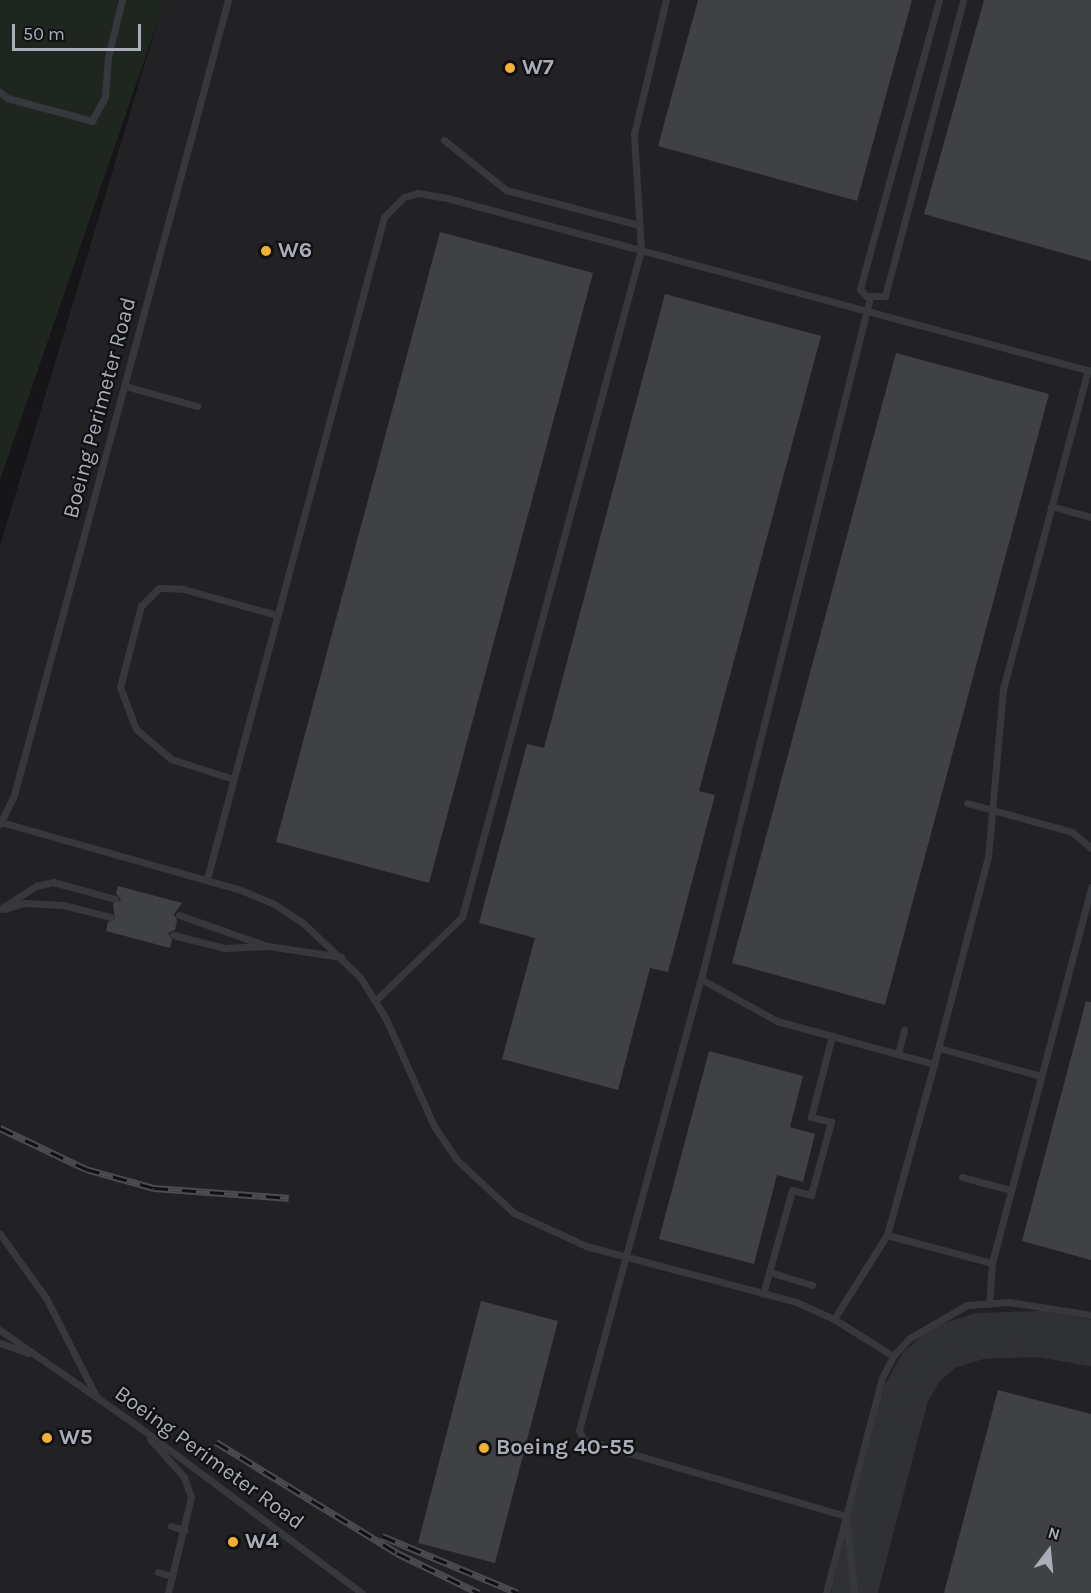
<!DOCTYPE html>
<html>
<head>
<meta charset="utf-8">
<style>
  body { margin:0 }
  #map { position:relative; width:1091px; height:1593px; overflow:hidden; background:#161618; font-family:Karla,sans-serif }
  div>[style] { position:absolute }
  .built>* { inset:0; background:#222225 }
  .green>* { inset:0; background:#1e261f }
  .taxiway>* { height:46px; margin:-23px; padding:0 23px; transform-origin:23px; border-radius:23px; background:#303135 }
  .building>* { inset:0; background:#404145 }
  .service>* { height:7px; margin:-3.5px; padding:0 3.5px; transform-origin:3.5px; border-radius:3.5px; background:#37383d }
  .rail>* { height:7px; margin-top:-3.5px; transform-origin:0; background:repeating-linear-gradient(90deg,#111113 0 14px,#4a4c52 0 28px); box-sizing:border-box; border-block:2px solid #4a4c52 }
  .dots>* { width:16px; height:16px; translate:-50% -50%; box-sizing:border-box; border:3px solid #111113; border-radius:50% }
  span { translate:-50% -50%; white-space:nowrap; text-align:center; line-height:1.15; -webkit-text-stroke:4.5px #111113; paint-order:stroke }
  .poi-label { font-size:22px; color:#a8adb8; font-weight:700 }
  .left { translate:0 -50%; text-align:left }
  .street-label { font-size:22px; color:#a8adb8 }
  .north { position:absolute; left:1019px; top:1521px; width:60px; height:60px; -webkit-text-stroke:4px #111113; paint-order:stroke; rotate:16deg; font-size:16px; font-weight:700; line-height:24px; text-align:center; color:#a8adb8 }
  .north::after { content:''; display:block; margin:auto; width:21px; height:27px; background:#a8adb8; clip-path:polygon(50% 0,100% 100%,50% 72%,0 100%) }
  .scale { position:absolute; left:12px; top:24px; width:129px; height:27px; box-sizing:border-box; border:3px solid #a8adb8; border-top:0; padding-left:8px; font-size:18px; line-height:21px; white-space:nowrap; color:#a8adb8; -webkit-text-stroke:4px #111113; paint-order:stroke }
</style>
</head>
<body>
<div id="map">
  <div class="built">
    <i style="clip-path:polygon(164px 0,1091px 0,1091px 1593px,0 1593px,0 546px)"></i>
  </div>
  <div class="green">
    <i style="clip-path:polygon(0 0,165px 0,0 480px)"></i>
  </div>
  <div class="taxiway">
    <i style="left:854px;top:1593px;width:206px;rotate:-75.4deg"></i>
    <i style="left:906px;top:1394px;width:31px;rotate:-61deg"></i>
    <i style="left:921px;top:1367px;width:30px;rotate:-41deg"></i>
    <i style="left:944px;top:1347px;width:37px;rotate:-17deg"></i>
    <i style="left:979px;top:1336px;width:62px;rotate:-1.8deg"></i>
    <i style="left:1041px;top:1334px;width:51px;rotate:10.2deg"></i>
  </div>
  <div class="building">
    <i style="clip-path:polygon(698px 0,912px 0,857px 201px,658px 146px)"></i>
    <i style="clip-path:polygon(984px 0,1091px 0,1091px 261px,924px 214px)"></i>
    <i style="clip-path:polygon(440px 232px,593px 273px,429px 883px,276px 842px)"></i>
    <i style="clip-path:polygon(665px 294px,821px 336px,699px 791px,715px 795px,668px 972px,650px 968px,618px 1090px,502px 1059px,535px 938px,479px 923px,527px 744px,544px 748px)"></i>
    <i style="clip-path:polygon(896px 353px,1049px 394px,885px 1005px,732px 963px)"></i>
    <i style="clip-path:polygon(118px 886px,182px 903px,174px 914px,177px 920px,175px 930px,168px 933px,172px 940px,170px 948px,106px 931px,108px 922px,115px 919px,113px 904px,121px 900px,116px 893px)"></i>
    <i style="clip-path:polygon(1086px 1001px,1091px 1002px,1091px 1260px,1022px 1241px)"></i>
    <i style="clip-path:polygon(709px 1051px,803px 1076px,790px 1127px,815px 1134px,803px 1182px,777px 1175px,754px 1264px,659px 1239px)"></i>
    <i style="clip-path:polygon(481px 1301px,558px 1321px,495px 1563px,418px 1543px)"></i>
    <i style="clip-path:polygon(998px 1390px,1091px 1414px,1091px 1593px,944px 1593px)"></i>
  </div>
  <div class="service">
    <i style="left:939px;top:0;width:300px;rotate:105.3deg"></i>
    <i style="left:860px;top:289px;width:9px;rotate:49deg"></i>
    <i style="left:866px;top:296px;width:19px"></i>
    <i style="left:885px;top:296px;width:306px;rotate:-75.2deg"></i>
    <i style="left:0;top:92px;width:9px;rotate:41deg"></i>
    <i style="left:7px;top:98px;width:88px;rotate:15.1deg"></i>
    <i style="left:92px;top:121px;width:27px;rotate:-62deg"></i>
    <i style="left:105px;top:97px;width:40px;rotate:-85.7deg"></i>
    <i style="left:108px;top:57px;width:59px;rotate:-76.2deg"></i>
    <i style="left:444px;top:140px;width:80px;rotate:38.9deg"></i>
    <i style="left:506px;top:190px;width:138px;rotate:14.7deg"></i>
    <i style="left:125px;top:386px;width:75px;rotate:15.5deg"></i>
    <i style="left:1051px;top:506px;width:41px;rotate:15.4deg"></i>
    <i style="left:233px;top:779px;width:65px;rotate:-162.1deg"></i>
    <i style="left:171px;top:759px;width:46px;rotate:-139.4deg"></i>
    <i style="left:136px;top:729px;width:45px;rotate:-110.9deg"></i>
    <i style="left:120px;top:687px;width:84px;rotate:-75.5deg"></i>
    <i style="left:141px;top:606px;width:25px;rotate:-45deg"></i>
    <i style="left:159px;top:588px;width:24px;rotate:2deg"></i>
    <i style="left:183px;top:589px;width:98px;rotate:15.5deg"></i>
    <i style="left:967px;top:803px;width:109px;rotate:15.4deg"></i>
    <i style="left:1072px;top:832px;width:25px;rotate:40deg"></i>
    <i style="left:1px;top:822px;width:249px;rotate:15.8deg"></i>
    <i style="left:241px;top:890px;width:36px;rotate:23deg"></i>
    <i style="left:274px;top:904px;width:33px;rotate:33deg"></i>
    <i style="left:302px;top:922px;width:80px;rotate:43.5deg"></i>
    <i style="left:360px;top:977px;width:49px;rotate:58.2deg"></i>
    <i style="left:386px;top:1019px;width:117px;rotate:65.8deg"></i>
    <i style="left:434px;top:1126px;width:40px;rotate:56deg"></i>
    <i style="left:456px;top:1159px;width:79px;rotate:43deg"></i>
    <i style="left:514px;top:1213px;width:79px;rotate:24.6deg"></i>
    <i style="left:586px;top:1246px;width:217px;rotate:14.9deg"></i>
    <i style="left:796px;top:1302px;width:42px;rotate:24.1deg"></i>
    <i style="left:834px;top:1319px;width:70px;rotate:32.1deg"></i>
    <i style="left:0;top:824px;width:32px;rotate:-64deg"></i>
    <i style="left:14px;top:795px;width:823px;rotate:-74.93deg"></i>
    <i style="left:207px;top:879px;width:685px;rotate:-75.03deg"></i>
    <i style="left:384px;top:217px;width:28px;rotate:-45deg"></i>
    <i style="left:404px;top:197px;width:15px;rotate:-16deg"></i>
    <i style="left:418px;top:193px;width:29px;rotate:10deg"></i>
    <i style="left:447px;top:198px;width:667px;rotate:15.04deg"></i>
    <i style="left:0;top:909px;width:43px;rotate:-32.6deg"></i>
    <i style="left:36px;top:886px;width:17px;rotate:-13deg"></i>
    <i style="left:53px;top:882px;width:64px;rotate:15.3deg"></i>
    <i style="left:5px;top:909px;width:20px;rotate:-18deg"></i>
    <i style="left:24px;top:903px;width:39px;rotate:3deg"></i>
    <i style="left:63px;top:905px;width:49px;rotate:14.3deg"></i>
    <i style="left:179px;top:915px;width:90px;rotate:19.4deg"></i>
    <i style="left:173px;top:935px;width:54px;rotate:14deg"></i>
    <i style="left:225px;top:948px;width:43px;rotate:-2.7deg"></i>
    <i style="left:268px;top:946px;width:74px;rotate:8.6deg"></i>
    <i style="left:701px;top:979px;width:703px;rotate:-76.08deg"></i>
    <i style="left:375px;top:1001px;width:121px;rotate:-44deg"></i>
    <i style="left:462px;top:917px;width:691px;rotate:-74.98deg"></i>
    <i style="left:641px;top:250px;width:116px;rotate:-93.5deg"></i>
    <i style="left:634px;top:134px;width:138px;rotate:-76.6deg"></i>
    <i style="left:939px;top:1048px;width:106px;rotate:15.4deg"></i>
    <i style="left:898px;top:1054px;width:25px;rotate:-76deg"></i>
    <i style="left:962px;top:1177px;width:51px;rotate:14.9deg"></i>
    <i style="left:0;top:1234px;width:79px;rotate:54.3deg"></i>
    <i style="left:46px;top:1298px;width:110px;rotate:63deg"></i>
    <i style="left:887px;top:1235px;width:109px;rotate:14.9deg"></i>
    <i style="left:992px;top:1263px;width:41px;rotate:94.2deg"></i>
    <i style="left:992px;top:1263px;width:389px;rotate:-75.2deg"></i>
    <i style="left:769px;top:1272px;width:45px;rotate:16.8deg"></i>
    <i style="left:763px;top:1294px;width:108px;rotate:-74.4deg"></i>
    <i style="left:792px;top:1190px;width:20px;rotate:15deg"></i>
    <i style="left:811px;top:1195px;width:76px;rotate:-74.7deg"></i>
    <i style="left:831px;top:1122px;width:21px;rotate:-166deg"></i>
    <i style="left:811px;top:1117px;width:84px;rotate:-75.5deg"></i>
    <i style="left:834px;top:1319px;width:99px;rotate:-57.8deg"></i>
    <i style="left:887px;top:1235px;width:177px;rotate:-74.6deg"></i>
    <i style="left:934px;top:1064px;width:214px;rotate:-75.4deg"></i>
    <i style="left:988px;top:857px;width:169px;rotate:-84.9deg"></i>
    <i style="left:1003px;top:689px;width:330px;rotate:-75.1deg"></i>
    <i style="left:0;top:1330px;width:169px;rotate:34.9deg"></i>
    <i style="left:139px;top:1427px;width:278px;rotate:36.7deg"></i>
    <i style="left:0;top:1343px;width:30px;rotate:20deg"></i>
    <i style="left:150px;top:1439px;width:51px;rotate:48.2deg"></i>
    <i style="left:184px;top:1477px;width:21px;rotate:71deg"></i>
    <i style="left:191px;top:1497px;width:99px;rotate:103.5deg"></i>
    <i style="left:171px;top:1526px;width:14px;rotate:17deg"></i>
    <i style="left:158px;top:1572px;width:15px;rotate:16deg"></i>
    <i style="left:826px;top:1593px;width:222px;rotate:-75.4deg"></i>
    <i style="left:882px;top:1378px;width:25px;rotate:-63deg"></i>
    <i style="left:893px;top:1356px;width:25px;rotate:-47deg"></i>
    <i style="left:910px;top:1338px;width:66px;rotate:-30.1deg"></i>
    <i style="left:967px;top:1305px;width:42px;rotate:-4.1deg"></i>
    <i style="left:1009px;top:1302px;width:83px;rotate:9deg"></i>
    <i style="left:854px;top:1593px;width:77px;rotate:-95.9deg"></i>
    <i style="left:846px;top:1516px;width:273px;rotate:-163.8deg"></i>
    <i style="left:584px;top:1440px;width:11px;rotate:-117deg"></i>
    <i style="left:579px;top:1430px;width:467px;rotate:-74.9deg"></i>
    <i style="left:701px;top:979px;width:87px;rotate:28.9deg"></i>
    <i style="left:777px;top:1021px;width:163px;rotate:15.3deg"></i>
  </div>
  <div class="rail">
    <i style="left:0;top:1128px;width:95px;rotate:25.5deg"></i>
    <i style="left:86px;top:1169px;width:71px;rotate:15.6deg"></i>
    <i style="left:154px;top:1188px;width:135px;rotate:4.2deg"></i>
    <i style="left:216px;top:1442px;width:212px;rotate:31.5deg"></i>
    <i style="left:397px;top:1553px;width:91px;rotate:26deg"></i>
    <i style="left:382px;top:1536px;width:147px;rotate:22.7deg"></i>
  </div>
  <div class="dots">
    <i style="left:510px;top:68px;background:#f2b134"></i>
    <i style="left:266px;top:251px;background:#f2b134"></i>
    <i style="left:47px;top:1438px;background:#f2b134"></i>
    <i style="left:484px;top:1448px;background:#f2b134"></i>
    <i style="left:233px;top:1542px;background:#f2b134"></i>
  </div>
  <div class="poi-label">
    <span class="left" style="left:522px;top:68px">W7</span>
    <span class="left" style="left:278px;top:251px">W6</span>
    <span class="left" style="left:59px;top:1438px">W5</span>
    <span class="left" style="left:496px;top:1448px">Boeing 40-55</span>
    <span class="left" style="left:245px;top:1542px">W4</span>
  </div>
  <div class="street-label">
    <span style="left:100px;top:408px;rotate:-75deg">Boeing Perimeter Road</span>
    <span style="left:209px;top:1458px;rotate:36deg">Boeing Perimeter Road</span>
  </div>
  <div class="north">N</div>
  <div class="scale">50 m</div>
</div>
</body>
</html>
